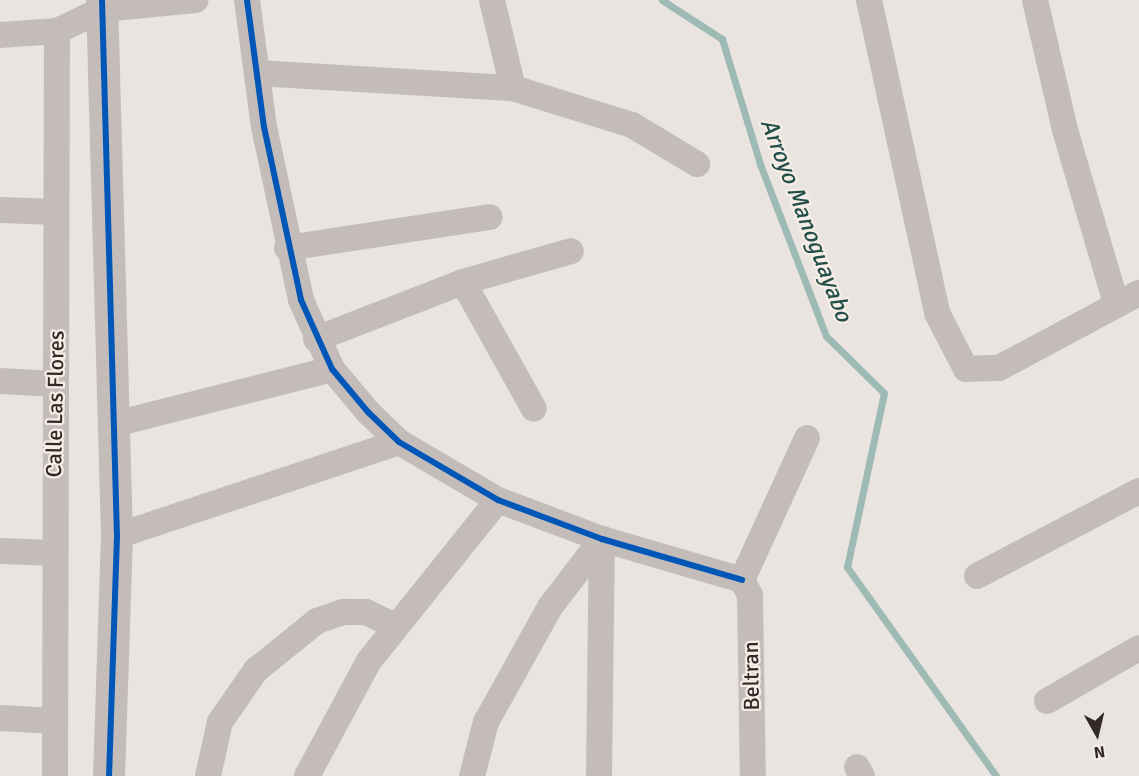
<!DOCTYPE html>
<html>
<head>
<meta charset="utf-8">
<style>
  body { margin:0 }
  #map { position:relative; width:1139px; height:776px; overflow:hidden; background:#eae4e0; font-family:Signika,sans-serif }
  div>[style] { position:absolute }
  .stream>* { height:7px; margin:-3.5px; padding:0 3.5px; transform-origin:3.5px; border-radius:3.5px; background:#9ebab5 }
  .minor>* { height:26px; margin:-13px; padding:0 13px; transform-origin:13px; border-radius:13px; background:#c3bcb9 }
  .tertiary>* { height:32px; margin:-16px; padding:0 16px; transform-origin:16px; border-radius:16px; background:#c3bcb9 }
  .cycleway>* { height:6px; margin:-3px; padding:0 3px; transform-origin:3px; border-radius:3px; background:#0057b8 }
  span { translate:-50% -50%; white-space:nowrap; text-align:center; line-height:1.15; -webkit-text-stroke:4.5px #f7ede7; paint-order:stroke }
  .street-label { font-size:22px; color:#332a28 }
  .water-label { font-size:24px; color:#234f4b; font-style:italic }
  .north { position:absolute; left:1067px; top:704px; width:60px; height:60px; -webkit-text-stroke:4px #f7ede7; paint-order:stroke; rotate:172deg; font-size:16px; font-weight:700; line-height:24px; text-align:center; color:#332a28 }
  .north::after { content:''; display:block; margin:auto; width:21px; height:27px; background:#332a28; clip-path:polygon(50% 0,100% 100%,50% 72%,0 100%) }
</style>
</head>
<body>
<div id="map">
  <div class="stream">
    <i style="left:662px;top:0;width:72px;rotate:33deg"></i>
    <i style="left:722px;top:39px;width:131px;rotate:73.1deg"></i>
    <i style="left:760px;top:164px;width:184px;rotate:69deg"></i>
    <i style="left:826px;top:336px;width:81px;rotate:44.5deg"></i>
    <i style="left:884px;top:393px;width:178px;rotate:102deg"></i>
    <i style="left:847px;top:567px;width:257px;rotate:54.5deg"></i>
  </div>
  <div class="minor">
    <i style="left:247px;top:0;width:128px;rotate:82.4deg"></i>
    <i style="left:264px;top:127px;width:177px;rotate:77.9deg"></i>
    <i style="left:301px;top:300px;width:76px;rotate:65.8deg"></i>
    <i style="left:332px;top:369px;width:56px;rotate:50.1deg"></i>
    <i style="left:368px;top:412px;width:43px;rotate:44.1deg"></i>
    <i style="left:399px;top:442px;width:115px;rotate:30.4deg"></i>
    <i style="left:498px;top:500px;width:111px;rotate:20.6deg"></i>
    <i style="left:602px;top:539px;width:146px;rotate:16.3deg"></i>
    <i style="left:492px;top:0;width:90px;rotate:76.6deg"></i>
    <i style="left:869px;top:0;width:320px;rotate:77.7deg"></i>
    <i style="left:937px;top:313px;width:63px;rotate:62.6deg"></i>
    <i style="left:966px;top:369px;width:33px;rotate:-2deg"></i>
    <i style="left:999px;top:368px;width:159px;rotate:-28.2deg"></i>
    <i style="left:1035px;top:0;width:133px;rotate:77deg"></i>
    <i style="left:1065px;top:130px;width:180px;rotate:73.6deg"></i>
    <i style="left:0;top:35px;width:57px;rotate:-4deg"></i>
    <i style="left:57px;top:31px;width:51px;rotate:-25.6deg"></i>
    <i style="left:103px;top:9px;width:93px;rotate:-5.5deg"></i>
    <i style="left:257px;top:73px;width:256px;rotate:3.4deg"></i>
    <i style="left:513px;top:88px;width:125px;rotate:17.3deg"></i>
    <i style="left:632px;top:125px;width:76px;rotate:31deg"></i>
    <i style="left:0;top:210px;width:56px;rotate:2deg"></i>
    <i style="left:287px;top:248px;width:205px;rotate:-8.7deg"></i>
    <i style="left:463px;top:282px;width:145px;rotate:60.8deg"></i>
    <i style="left:316px;top:339px;width:158px;rotate:-21.2deg"></i>
    <i style="left:463px;top:282px;width:112px;rotate:-16deg"></i>
    <i style="left:0;top:381px;width:56px;rotate:3.1deg"></i>
    <i style="left:111px;top:425px;width:228px;rotate:-14.2deg"></i>
    <i style="left:117px;top:536px;width:297px;rotate:-18.4deg"></i>
    <i style="left:0;top:551px;width:53px;rotate:2.2deg"></i>
    <i style="left:977px;top:576px;width:183px;rotate:-27.7deg"></i>
    <i style="left:742px;top:580px;width:17px;rotate:62deg"></i>
    <i style="left:750px;top:595px;width:181px;rotate:89.1deg"></i>
    <i style="left:742px;top:580px;width:156px;rotate:-65.4deg"></i>
    <i style="left:1047px;top:701px;width:106px;rotate:-29.9deg"></i>
    <i style="left:0;top:718px;width:55px;rotate:3.1deg"></i>
    <i style="left:857px;top:767px;width:10px;rotate:61deg"></i>
    <i style="left:55px;top:776px;width:745px;rotate:-89.85deg"></i>
    <i style="left:208px;top:776px;width:55px;rotate:-77.5deg"></i>
    <i style="left:220px;top:722px;width:63px;rotate:-55.3deg"></i>
    <i style="left:256px;top:670px;width:78px;rotate:-38.8deg"></i>
    <i style="left:317px;top:621px;width:28px;rotate:-19deg"></i>
    <i style="left:343px;top:612px;width:23px"></i>
    <i style="left:366px;top:612px;width:32px;rotate:26deg"></i>
    <i style="left:307px;top:776px;width:131px;rotate:-61.7deg"></i>
    <i style="left:369px;top:661px;width:206px;rotate:-51.3deg"></i>
    <i style="left:472px;top:776px;width:56px;rotate:-75.5deg"></i>
    <i style="left:486px;top:722px;width:132px;rotate:-60.9deg"></i>
    <i style="left:550px;top:607px;width:86px;rotate:-52.6deg"></i>
    <i style="left:599px;top:776px;width:237px;rotate:-89.3deg"></i>
  </div>
  <div class="tertiary">
    <i style="left:102px;top:0;width:536px;rotate:88.4deg"></i>
    <i style="left:117px;top:536px;width:240px;rotate:91.9deg"></i>
  </div>
  <div class="cycleway">
    <i style="left:102px;top:0;width:536px;rotate:88.4deg"></i>
    <i style="left:117px;top:536px;width:240px;rotate:91.9deg"></i>
    <i style="left:247px;top:0;width:128px;rotate:82.4deg"></i>
    <i style="left:264px;top:127px;width:177px;rotate:77.9deg"></i>
    <i style="left:301px;top:300px;width:76px;rotate:65.8deg"></i>
    <i style="left:332px;top:369px;width:56px;rotate:50.1deg"></i>
    <i style="left:368px;top:412px;width:43px;rotate:44.1deg"></i>
    <i style="left:399px;top:442px;width:115px;rotate:30.4deg"></i>
    <i style="left:498px;top:500px;width:111px;rotate:20.6deg"></i>
    <i style="left:602px;top:539px;width:146px;rotate:16.3deg"></i>
  </div>
  <div class="street-label">
    <span style="left:55px;top:404px;rotate:-89deg">Calle Las Flores</span>
    <span style="left:751px;top:676px;rotate:-91deg">Beltran</span>
  </div>
  <div class="water-label">
    <span style="left:806px;top:220px;rotate:69deg">Arroyo Manoguayabo</span>
  </div>
  <div class="north">N</div>
</div>
</body>
</html>
